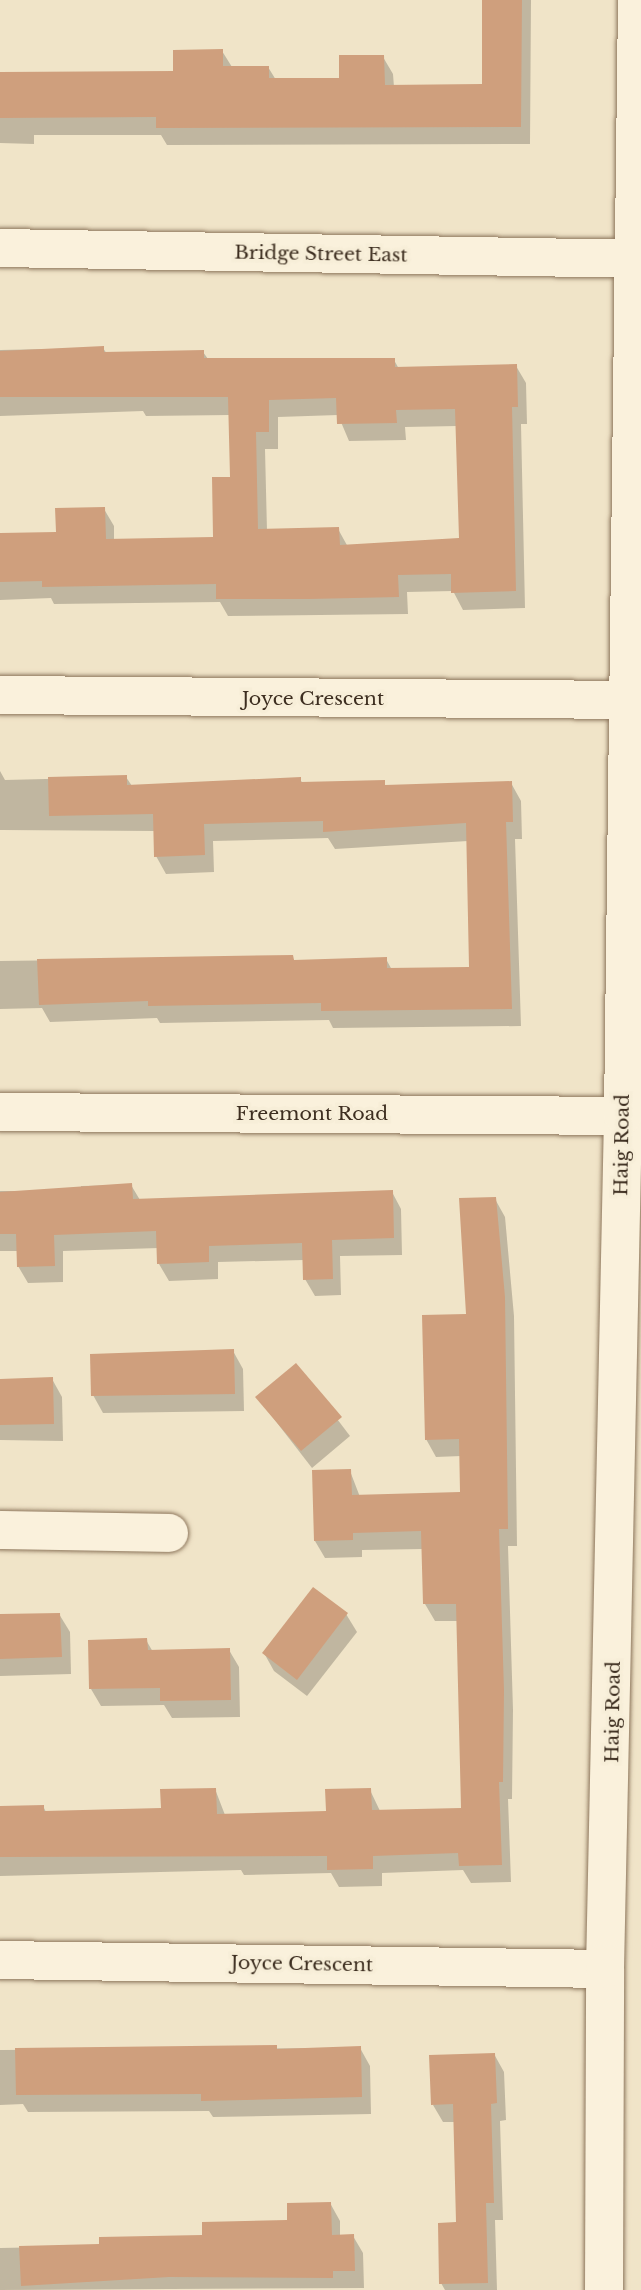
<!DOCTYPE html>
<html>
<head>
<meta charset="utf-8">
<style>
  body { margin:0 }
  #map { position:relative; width:641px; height:2290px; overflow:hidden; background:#f0e4c8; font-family:"Libre Baskerville",serif }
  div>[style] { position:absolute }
  .shadow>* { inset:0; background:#0003 }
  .building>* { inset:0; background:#cf9f7d }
  .roads { filter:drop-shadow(0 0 2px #8d765c) drop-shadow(0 0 2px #8d765c) }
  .minor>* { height:38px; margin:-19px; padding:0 19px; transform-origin:19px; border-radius:19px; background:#faf1dc }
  span { translate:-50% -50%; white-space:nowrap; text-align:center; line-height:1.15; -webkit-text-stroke:7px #f7eed8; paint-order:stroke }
  .street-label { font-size:19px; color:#3d2e20 }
</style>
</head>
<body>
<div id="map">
  <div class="shadow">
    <i style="clip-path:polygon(484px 0,531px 0,530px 144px,167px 145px,161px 135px,34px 135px,34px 144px,0 143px,0 72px,175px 73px,222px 51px,232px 67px,268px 67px,276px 80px,341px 80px,383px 57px,393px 74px,394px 87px,484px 86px)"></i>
    <i style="clip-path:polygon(evenodd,103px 348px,107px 354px,203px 352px,208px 359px,394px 360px,399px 369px,516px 366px,526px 383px,527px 424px,521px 424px,525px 608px,463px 610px,453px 591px,407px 592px,408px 614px,228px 616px,220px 602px,54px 604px,51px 598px,0 600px,0 535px,58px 534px,104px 509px,114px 526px,114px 541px,215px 538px,232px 478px,230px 415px,146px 416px,143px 411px,0 416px,0 350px,103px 348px,338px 415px,349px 441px,406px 440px,405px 427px,457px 426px,461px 540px,348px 547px,338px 529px,267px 531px,265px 449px,278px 449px,278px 417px,338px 415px)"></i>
    <i style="clip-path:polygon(0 771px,5px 780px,126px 777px,132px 786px,300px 779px,303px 784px,384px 782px,386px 787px,511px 783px,521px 801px,522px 839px,515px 839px,521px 1026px,333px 1028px,329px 1020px,160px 1023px,157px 1018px,50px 1022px,42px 1008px,0 1009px,0 961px,292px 957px,295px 962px,386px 959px,392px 970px,471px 968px,468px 841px,335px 849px,328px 838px,213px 841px,214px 872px,166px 874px,156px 856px,155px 831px,0 830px)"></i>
    <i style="clip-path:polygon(131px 1185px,140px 1200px,392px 1192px,401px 1209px,402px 1255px,340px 1256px,341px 1295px,315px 1296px,305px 1279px,304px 1260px,218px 1262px,218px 1279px,169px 1281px,159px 1264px,159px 1248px,63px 1251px,63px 1282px,28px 1283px,18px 1266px,18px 1251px,0 1251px,0 1191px,81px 1191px,81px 1186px)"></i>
    <i style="clip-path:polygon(495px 1199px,505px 1217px,514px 1316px,517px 1546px,508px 1546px,513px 1710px,512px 1799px,508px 1799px,511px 1882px,471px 1883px,463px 1870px,382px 1873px,382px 1886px,339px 1887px,331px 1873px,244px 1875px,241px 1870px,0 1876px,0 1808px,43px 1806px,46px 1812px,162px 1810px,215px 1789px,225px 1815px,328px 1813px,370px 1790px,380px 1811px,463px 1809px,458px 1621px,435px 1621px,425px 1604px,423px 1549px,362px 1550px,362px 1557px,325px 1558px,315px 1541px,350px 1471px,360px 1497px,462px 1494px,461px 1456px,436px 1457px,426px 1439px,468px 1315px)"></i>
    <i style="clip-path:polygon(233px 1351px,243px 1369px,244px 1411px,103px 1413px,93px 1395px)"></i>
    <i style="clip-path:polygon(296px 1365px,350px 1436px,312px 1468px,257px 1397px)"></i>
    <i style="clip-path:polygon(52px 1379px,62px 1397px,63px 1441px,0 1440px,0 1381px)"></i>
    <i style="clip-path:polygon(59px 1614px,70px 1632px,71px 1674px,0 1676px,0 1616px)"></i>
    <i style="clip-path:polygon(346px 1614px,357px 1632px,307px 1696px,274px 1671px,264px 1653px)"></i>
    <i style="clip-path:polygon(146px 1640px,153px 1652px,229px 1650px,239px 1667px,240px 1717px,172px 1718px,164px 1705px,101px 1706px,91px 1689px)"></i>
    <i style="clip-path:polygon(360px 2048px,370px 2066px,371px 2114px,213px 2117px,209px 2111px,28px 2112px,23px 2104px,0 2105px,0 2050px)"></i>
    <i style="clip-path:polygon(494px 2054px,504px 2072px,506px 2120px,500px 2121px,503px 2220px,495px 2220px,497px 2290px,445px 2290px,441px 2283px,458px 2224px,455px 2122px,443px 2122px,433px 2105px)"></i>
    <i style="clip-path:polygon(330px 2203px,340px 2221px,340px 2236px,353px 2236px,363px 2253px,364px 2288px,0 2290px,0 2248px,101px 2246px,204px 2236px,289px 2222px)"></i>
  </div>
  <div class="building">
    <i style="clip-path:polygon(482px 0,522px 0,521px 127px,156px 128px,156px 117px,0 118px,0 72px,173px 71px,173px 50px,223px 49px,223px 66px,269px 66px,269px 78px,339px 78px,339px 55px,384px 55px,385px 85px,482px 84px)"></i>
    <i style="clip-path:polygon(evenodd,104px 346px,104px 352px,204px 350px,204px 358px,395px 358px,395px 367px,517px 364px,518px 407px,512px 407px,516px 591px,451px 593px,451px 574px,398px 575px,399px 597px,309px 599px,216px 599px,216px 584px,42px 587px,42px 581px,0 582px,0 533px,56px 532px,55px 508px,105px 507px,106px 539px,213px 537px,212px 477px,230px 477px,228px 397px,0 397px,0 351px,104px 346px,336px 398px,337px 424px,397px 423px,396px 410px,455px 409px,459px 538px,340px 545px,339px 527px,258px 529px,256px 432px,269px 432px,269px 400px,336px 398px)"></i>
    <i style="clip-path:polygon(127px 775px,127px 785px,301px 777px,301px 782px,385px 780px,385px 785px,512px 781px,513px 822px,506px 822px,512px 1009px,321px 1011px,321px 1003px,148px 1006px,148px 1001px,39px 1005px,37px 959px,293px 955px,294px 960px,387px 957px,387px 968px,469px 967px,466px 823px,323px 832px,323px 821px,204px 824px,205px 855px,154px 857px,153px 814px,49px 816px,48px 777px)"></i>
    <i style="clip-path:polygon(132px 1183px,133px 1199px,393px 1190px,394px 1238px,332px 1240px,333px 1279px,303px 1280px,302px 1243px,209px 1246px,209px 1262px,157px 1264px,156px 1231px,54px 1235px,55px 1266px,17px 1267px,16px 1234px,0 1234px,0 1192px)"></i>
    <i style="clip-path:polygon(496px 1197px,505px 1297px,508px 1529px,499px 1529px,504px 1691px,503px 1782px,499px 1782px,502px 1865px,459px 1866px,458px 1853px,373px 1856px,373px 1869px,327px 1870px,327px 1856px,0 1857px,0 1806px,44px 1805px,44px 1811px,161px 1808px,160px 1789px,216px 1788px,217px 1814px,326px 1811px,325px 1789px,371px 1788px,372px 1810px,461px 1808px,456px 1604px,423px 1604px,421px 1531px,353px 1533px,353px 1540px,314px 1541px,312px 1470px,351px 1469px,352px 1495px,460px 1492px,459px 1439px,425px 1440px,422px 1315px,466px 1314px,459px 1198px)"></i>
    <i style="clip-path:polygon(234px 1349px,235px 1394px,91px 1396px,90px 1354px)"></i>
    <i style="clip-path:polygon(296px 1363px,342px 1417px,301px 1451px,255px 1397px)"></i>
    <i style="clip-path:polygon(53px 1377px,54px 1424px,0 1425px,0 1379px)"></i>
    <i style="clip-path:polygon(313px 1587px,348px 1613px,297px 1680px,262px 1653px)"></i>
    <i style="clip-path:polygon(60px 1613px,62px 1657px,0 1659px,0 1614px)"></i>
    <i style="clip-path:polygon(147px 1638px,148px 1650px,230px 1648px,231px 1700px,160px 1701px,160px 1688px,89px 1689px,88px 1640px)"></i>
    <i style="clip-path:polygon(277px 2045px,277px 2049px,361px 2046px,362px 2097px,201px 2101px,201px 2094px,16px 2095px,15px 2048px)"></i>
    <i style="clip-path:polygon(495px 2053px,497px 2103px,491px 2104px,494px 2203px,486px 2203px,488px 2283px,439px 2284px,438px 2223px,456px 2222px,453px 2104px,431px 2105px,429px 2055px)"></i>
    <i style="clip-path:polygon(331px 2202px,332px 2235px,354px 2234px,355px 2271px,333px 2271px,333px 2278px,169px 2277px,21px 2286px,19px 2246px,99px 2244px,99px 2237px,202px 2235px,202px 2222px,287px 2220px,287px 2203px)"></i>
  </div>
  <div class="roads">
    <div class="minor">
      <i style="left:0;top:248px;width:641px;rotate:0.98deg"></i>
      <i style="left:0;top:695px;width:641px;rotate:0.45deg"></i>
      <i style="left:0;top:1112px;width:641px;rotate:0.36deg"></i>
      <i style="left:0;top:1530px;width:169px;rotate:1deg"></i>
      <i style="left:0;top:1960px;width:605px;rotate:0.85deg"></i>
      <i style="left:604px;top:2290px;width:321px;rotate:-89.8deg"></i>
      <i style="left:605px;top:1969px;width:854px;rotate:-88.79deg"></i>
      <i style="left:623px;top:1115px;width:1115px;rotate:-89.28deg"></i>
    </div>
  </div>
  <div class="street-label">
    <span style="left:321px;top:254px;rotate:1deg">Bridge Street East</span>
    <span style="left:313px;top:699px">Joyce Crescent</span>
    <span style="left:312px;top:1114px">Freemont Road</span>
    <span style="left:622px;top:1145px;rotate:-89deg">Haig Road</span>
    <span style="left:613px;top:1712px;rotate:-89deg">Haig Road</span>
    <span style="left:302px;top:1964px;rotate:1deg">Joyce Crescent</span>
  </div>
</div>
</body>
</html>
